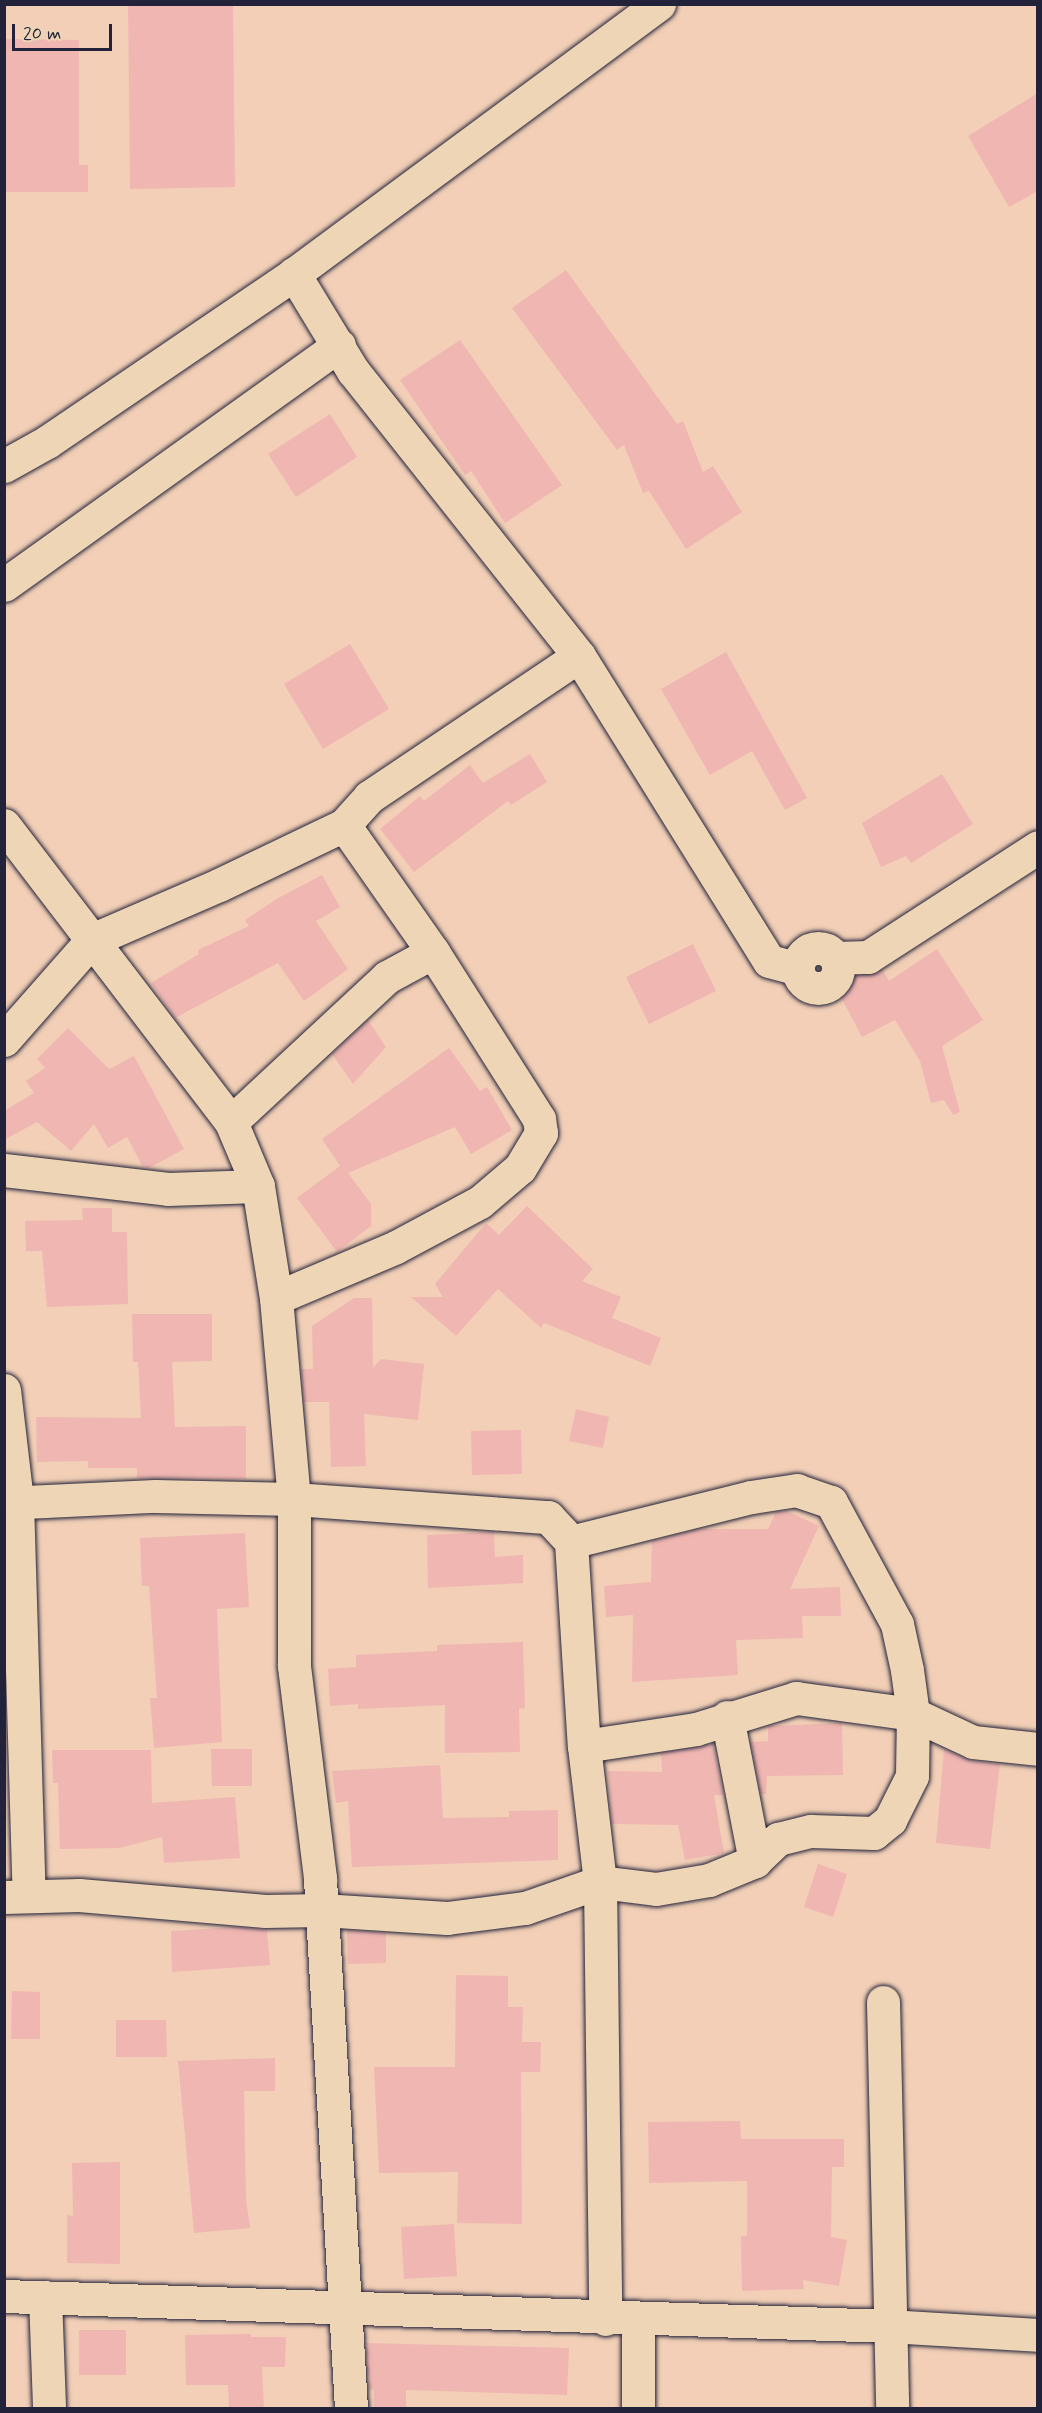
<!DOCTYPE html>
<html>
<head>
<meta charset="utf-8">
<style>
  body { margin:0 }
  #map { position:relative; width:1042px; height:2413px; overflow:hidden; background:#f2cfb6; font-family:Mynerve,sans-serif }
  div>[style] { position:absolute }
  .building>* { inset:0; background:#f0b7b2 }
  .roads { filter:drop-shadow(0 0 2px #22223b) drop-shadow(0 0 2px #22223b) }
  .minor>* { height:33px; margin:-16.5px; padding:0 16.5px; transform-origin:16.5px; border-radius:16.5px; background:#edd5b5 }
  .minor>.ring { margin:-16.5px; padding:0; box-sizing:content-box; background:none; border:33px solid #edd5b5; border-radius:50% }
  span { translate:-50% -50%; white-space:nowrap; text-align:center; line-height:1.15; -webkit-text-stroke:4.5px #edd5b5; paint-order:stroke }
  .frame { position:absolute; inset:0; border:6px solid #22223b; pointer-events:none }
  .scale { position:absolute; left:12px; top:24px; width:100px; height:27px; box-sizing:border-box; border:3px solid #22223b; border-top:0; padding-left:8px; font-size:18px; line-height:21px; white-space:nowrap; color:#22223b; -webkit-text-stroke:4px #edd5b5; paint-order:stroke }
</style>
</head>
<body>
<div id="map">
  <div class="building">
    <i style="clip-path:polygon(128px 4px,233px 4px,235px 187px,130px 189px)"></i>
    <i style="clip-path:polygon(4px 39px,79px 40px,79px 165px,88px 165px,88px 192px,4px 192px)"></i>
    <i style="clip-path:polygon(1038px 93px,1038px 191px,1009px 207px,968px 136px)"></i>
    <i style="clip-path:polygon(566px 270px,677px 424px,683px 421px,703px 472px,713px 466px,742px 512px,686px 549px,649px 491px,643px 493px,624px 445px,617px 450px,512px 308px)"></i>
    <i style="clip-path:polygon(460px 340px,562px 485px,505px 523px,471px 471px,465px 475px,400px 380px)"></i>
    <i style="clip-path:polygon(330px 414px,357px 457px,296px 497px,268px 454px)"></i>
    <i style="clip-path:polygon(350px 644px,389px 709px,323px 749px,284px 684px)"></i>
    <i style="clip-path:polygon(726px 652px,807px 798px,785px 810px,752px 751px,710px 775px,661px 689px)"></i>
    <i style="clip-path:polygon(530px 754px,547px 782px,511px 805px,508px 801px,414px 872px,380px 829px,420px 796px,424px 801px,470px 765px,483px 783px)"></i>
    <i style="clip-path:polygon(942px 774px,973px 824px,911px 863px,906px 856px,881px 867px,862px 823px)"></i>
    <i style="clip-path:polygon(322px 875px,340px 907px,316px 921px,348px 969px,304px 1001px,278px 963px,175px 1018px,151px 983px,199px 954px,198px 950px,249px 926px,245px 920px,280px 897px)"></i>
    <i style="clip-path:polygon(693px 944px,716px 991px,649px 1024px,626px 977px)"></i>
    <i style="clip-path:polygon(937px 949px,983px 1020px,942px 1046px,960px 1112px,953px 1115px,944px 1100px,931px 1103px,920px 1061px,895px 1020px,862px 1037px,835px 986px,854px 976px,883px 970px,889px 981px)"></i>
    <i style="clip-path:polygon(368px 1020px,386px 1047px,353px 1084px,332px 1054px)"></i>
    <i style="clip-path:polygon(68px 1028px,109px 1069px,134px 1056px,184px 1149px,149px 1168px,143px 1167px,127px 1137px,108px 1148px,94px 1124px,71px 1151px,37px 1122px,4px 1140px,4px 1111px,34px 1093px,26px 1081px,45px 1068px,37px 1059px)"></i>
    <i style="clip-path:polygon(449px 1048px,480px 1091px,487px 1087px,512px 1130px,471px 1154px,455px 1127px,348px 1173px,371px 1204px,371px 1226px,337px 1252px,297px 1198px,340px 1166px,322px 1139px)"></i>
    <i style="clip-path:polygon(527px 1206px,593px 1269px,582px 1281px,621px 1297px,612px 1318px,661px 1338px,650px 1366px,544px 1323px,541px 1328px,498px 1289px,456px 1336px,411px 1297px,443px 1297px,435px 1284px,486px 1223px,499px 1235px)"></i>
    <i style="clip-path:polygon(82px 1208px,112px 1208px,112px 1232px,127px 1232px,128px 1304px,47px 1307px,42px 1251px,26px 1251px,25px 1221px,83px 1220px)"></i>
    <i style="clip-path:polygon(354px 1298px,372px 1298px,373px 1368px,381px 1359px,424px 1364px,418px 1420px,364px 1414px,366px 1466px,331px 1467px,329px 1402px,304px 1402px,301px 1369px,313px 1369px,312px 1326px)"></i>
    <i style="clip-path:polygon(132px 1314px,212px 1314px,212px 1361px,172px 1362px,175px 1427px,246px 1426px,246px 1479px,137px 1478px,137px 1468px,88px 1468px,88px 1461px,37px 1462px,36px 1417px,141px 1418px,138px 1362px,133px 1362px)"></i>
    <i style="clip-path:polygon(576px 1409px,609px 1417px,603px 1448px,569px 1441px)"></i>
    <i style="clip-path:polygon(521px 1430px,522px 1474px,472px 1475px,471px 1431px)"></i>
    <i style="clip-path:polygon(787px 1511px,819px 1526px,790px 1589px,840px 1587px,841px 1616px,802px 1616px,803px 1638px,736px 1640px,738px 1675px,632px 1682px,633px 1615px,606px 1617px,604px 1586px,651px 1582px,652px 1541px,699px 1529px,768px 1529px,776px 1512px)"></i>
    <i style="clip-path:polygon(494px 1532px,495px 1557px,523px 1555px,523px 1583px,428px 1588px,427px 1535px)"></i>
    <i style="clip-path:polygon(245px 1533px,249px 1607px,217px 1609px,222px 1742px,154px 1748px,150px 1698px,157px 1698px,149px 1586px,142px 1586px,140px 1538px)"></i>
    <i style="clip-path:polygon(523px 1642px,525px 1708px,519px 1709px,520px 1752px,445px 1753px,445px 1705px,358px 1709px,358px 1704px,330px 1706px,328px 1669px,356px 1667px,356px 1655px,437px 1651px,437px 1645px)"></i>
    <i style="clip-path:polygon(842px 1723px,843px 1775px,767px 1776px,766px 1794px,761px 1794px,751px 1742px,768px 1741px,768px 1726px)"></i>
    <i style="clip-path:polygon(713px 1744px,723px 1795px,714px 1795px,724px 1853px,685px 1860px,678px 1825px,612px 1824px,608px 1771px,662px 1772px,661px 1753px)"></i>
    <i style="clip-path:polygon(211px 1749px,252px 1749px,252px 1786px,212px 1786px)"></i>
    <i style="clip-path:polygon(944px 1749px,971px 1761px,1000px 1764px,990px 1849px,936px 1843px)"></i>
    <i style="clip-path:polygon(52px 1750px,151px 1750px,152px 1803px,235px 1797px,240px 1858px,164px 1863px,162px 1837px,119px 1848px,60px 1849px,58px 1783px,53px 1783px)"></i>
    <i style="clip-path:polygon(440px 1765px,443px 1818px,509px 1817px,509px 1811px,558px 1810px,558px 1860px,352px 1867px,348px 1801px,336px 1803px,332px 1771px)"></i>
    <i style="clip-path:polygon(818px 1864px,847px 1874px,833px 1917px,804px 1907px)"></i>
    <i style="clip-path:polygon(237px 1927px,267px 1930px,270px 1965px,172px 1972px,171px 1931px)"></i>
    <i style="clip-path:polygon(347px 1930px,386px 1933px,386px 1963px,348px 1964px)"></i>
    <i style="clip-path:polygon(456px 1975px,508px 1976px,508px 2007px,523px 2007px,522px 2042px,541px 2042px,540px 2072px,521px 2072px,522px 2224px,457px 2223px,458px 2172px,379px 2173px,374px 2067px,455px 2067px)"></i>
    <i style="clip-path:polygon(12px 1991px,40px 1992px,40px 2039px,11px 2039px)"></i>
    <i style="clip-path:polygon(116px 2020px,166px 2020px,167px 2057px,116px 2057px)"></i>
    <i style="clip-path:polygon(275px 2058px,275px 2091px,244px 2091px,246px 2199px,250px 2228px,194px 2233px,178px 2061px)"></i>
    <i style="clip-path:polygon(740px 2121px,741px 2139px,844px 2139px,844px 2167px,832px 2167px,831px 2237px,847px 2240px,839px 2286px,803px 2280px,804px 2289px,742px 2291px,741px 2236px,747px 2236px,747px 2181px,649px 2183px,648px 2122px)"></i>
    <i style="clip-path:polygon(120px 2162px,120px 2264px,67px 2263px,67px 2215px,73px 2216px,72px 2163px)"></i>
    <i style="clip-path:polygon(454px 2224px,457px 2276px,404px 2279px,401px 2227px)"></i>
    <i style="clip-path:polygon(79px 2330px,126px 2330px,126px 2375px,79px 2375px)"></i>
    <i style="clip-path:polygon(251px 2334px,251px 2337px,286px 2337px,285px 2367px,262px 2367px,264px 2409px,229px 2409px,228px 2385px,186px 2385px,185px 2335px)"></i>
    <i style="clip-path:polygon(366px 2343px,569px 2348px,567px 2395px,406px 2390px,406px 2409px,374px 2409px,374px 2390px,369px 2389px)"></i>
  </div>
  <div class="roads">
    <div class="minor">
      <i style="left:4px;top:466px;width:49px;rotate:-29.2deg"></i>
      <i style="left:47px;top:442px;width:299px;rotate:-34.2deg"></i>
      <i style="left:294px;top:274px;width:454px;rotate:-36.5deg"></i>
      <i style="left:4px;top:585px;width:412px;rotate:-35.6deg"></i>
      <i style="left:579px;top:656px;width:359px;rotate:58.1deg"></i>
      <i style="left:769px;top:961px;width:30px;rotate:15deg"></i>
      <i style="left:4px;top:825px;width:374px;rotate:52.6deg"></i>
      <i style="left:231px;top:1122px;width:69px;rotate:67.1deg"></i>
      <i style="left:258px;top:1186px;width:113px;rotate:80.9deg"></i>
      <i style="left:276px;top:1298px;width:202px;rotate:84.9deg"></i>
      <i style="left:294px;top:1499px;width:167px;rotate:90deg"></i>
      <i style="left:294px;top:1666px;width:215px;rotate:83deg"></i>
      <i style="left:320px;top:1879px;width:530px;rotate:86.65deg"></i>
      <i class="ring" style="left:798px;top:948px;width:7px;height:7px"></i>
      <i style="left:836px;top:958px;width:32px;rotate:-2deg"></i>
      <i style="left:868px;top:957px;width:202px;rotate:-32.9deg"></i>
      <i style="left:4px;top:1040px;width:133px;rotate:-48.7deg"></i>
      <i style="left:92px;top:940px;width:138px;rotate:-23.4deg"></i>
      <i style="left:219px;top:885px;width:139px;rotate:-25.6deg"></i>
      <i style="left:344px;top:825px;width:38px;rotate:-48deg"></i>
      <i style="left:369px;top:797px;width:253px;rotate:-33.9deg"></i>
      <i style="left:579px;top:656px;width:364px;rotate:-128.4deg"></i>
      <i style="left:353px;top:371px;width:114px;rotate:-121.3deg"></i>
      <i style="left:231px;top:1122px;width:213px;rotate:-42.9deg"></i>
      <i style="left:387px;top:977px;width:52px;rotate:-28.5deg"></i>
      <i style="left:4px;top:1170px;width:165px;rotate:6.6deg"></i>
      <i style="left:168px;top:1189px;width:90px;rotate:-1.9deg"></i>
      <i style="left:276px;top:1298px;width:130px;rotate:-23deg"></i>
      <i style="left:396px;top:1247px;width:95px;rotate:-28.2deg"></i>
      <i style="left:480px;top:1202px;width:52px;rotate:-40.4deg"></i>
      <i style="left:520px;top:1168px;width:41px;rotate:-59deg"></i>
      <i style="left:541px;top:1133px;width:14px;rotate:-98deg"></i>
      <i style="left:539px;top:1119px;width:198px;rotate:-122.4deg"></i>
      <i style="left:433px;top:952px;width:155px;rotate:-125deg"></i>
      <i style="left:4px;top:1390px;width:112px;rotate:83.3deg"></i>
      <i style="left:17px;top:1501px;width:393px;rotate:88.3deg"></i>
      <i style="left:4px;top:1503px;width:151px;rotate:-2.7deg"></i>
      <i style="left:155px;top:1496px;width:139px;rotate:1.2deg"></i>
      <i style="left:294px;top:1499px;width:255px;rotate:4.1deg"></i>
      <i style="left:548px;top:1517px;width:34px;rotate:47deg"></i>
      <i style="left:571px;top:1542px;width:204px;rotate:86.4deg"></i>
      <i style="left:584px;top:1746px;width:137px;rotate:83.3deg"></i>
      <i style="left:600px;top:1882px;width:437px;rotate:89.3deg"></i>
      <i style="left:727px;top:1717px;width:147px;rotate:79deg"></i>
      <i style="left:584px;top:1746px;width:113px;rotate:-8.6deg"></i>
      <i style="left:696px;top:1729px;width:105px;rotate:-17.2deg"></i>
      <i style="left:796px;top:1698px;width:118px;rotate:7.8deg"></i>
      <i style="left:913px;top:1714px;width:66px;rotate:25deg"></i>
      <i style="left:973px;top:1742px;width:65px;rotate:6.1deg"></i>
      <i style="left:4px;top:1897px;width:75px;rotate:-1.5deg"></i>
      <i style="left:79px;top:1895px;width:187px;rotate:4.9deg"></i>
      <i style="left:265px;top:1911px;width:57px;rotate:-1deg"></i>
      <i style="left:322px;top:1910px;width:125px;rotate:3.7deg"></i>
      <i style="left:447px;top:1918px;width:79px;rotate:-7.3deg"></i>
      <i style="left:525px;top:1908px;width:79px;rotate:-19.1deg"></i>
      <i style="left:600px;top:1882px;width:56px;rotate:7.1deg"></i>
      <i style="left:656px;top:1889px;width:54px;rotate:-9.6deg"></i>
      <i style="left:709px;top:1880px;width:50px;rotate:-22.4deg"></i>
      <i style="left:755px;top:1861px;width:32px;rotate:-44deg"></i>
      <i style="left:778px;top:1839px;width:34px;rotate:-14deg"></i>
      <i style="left:811px;top:1831px;width:63px;rotate:1.8deg"></i>
      <i style="left:874px;top:1833px;width:21px;rotate:-39deg"></i>
      <i style="left:890px;top:1820px;width:49px;rotate:-63.4deg"></i>
      <i style="left:912px;top:1776px;width:62px;rotate:-89.1deg"></i>
      <i style="left:913px;top:1714px;width:44px;rotate:-97.8deg"></i>
      <i style="left:907px;top:1670px;width:47px;rotate:-102.3deg"></i>
      <i style="left:897px;top:1624px;width:139px;rotate:-118.4deg"></i>
      <i style="left:831px;top:1502px;width:36px;rotate:-161deg"></i>
      <i style="left:797px;top:1490px;width:47px;rotate:171.3deg"></i>
      <i style="left:751px;top:1497px;width:186px;rotate:166deg"></i>
      <i style="left:883px;top:2002px;width:406px;rotate:88.7deg"></i>
      <i style="left:4px;top:2296px;width:885px;rotate:1.94deg"></i>
      <i style="left:888px;top:2326px;width:150px;rotate:3.4deg"></i>
      <i style="left:45px;top:2297px;width:111px;rotate:87.9deg"></i>
      <i style="left:638px;top:2320px;width:88px;rotate:90deg"></i>
    </div>
  </div>
  <div class="frame"></div>
  <div class="scale">20 m</div>
</div>
</body>
</html>
